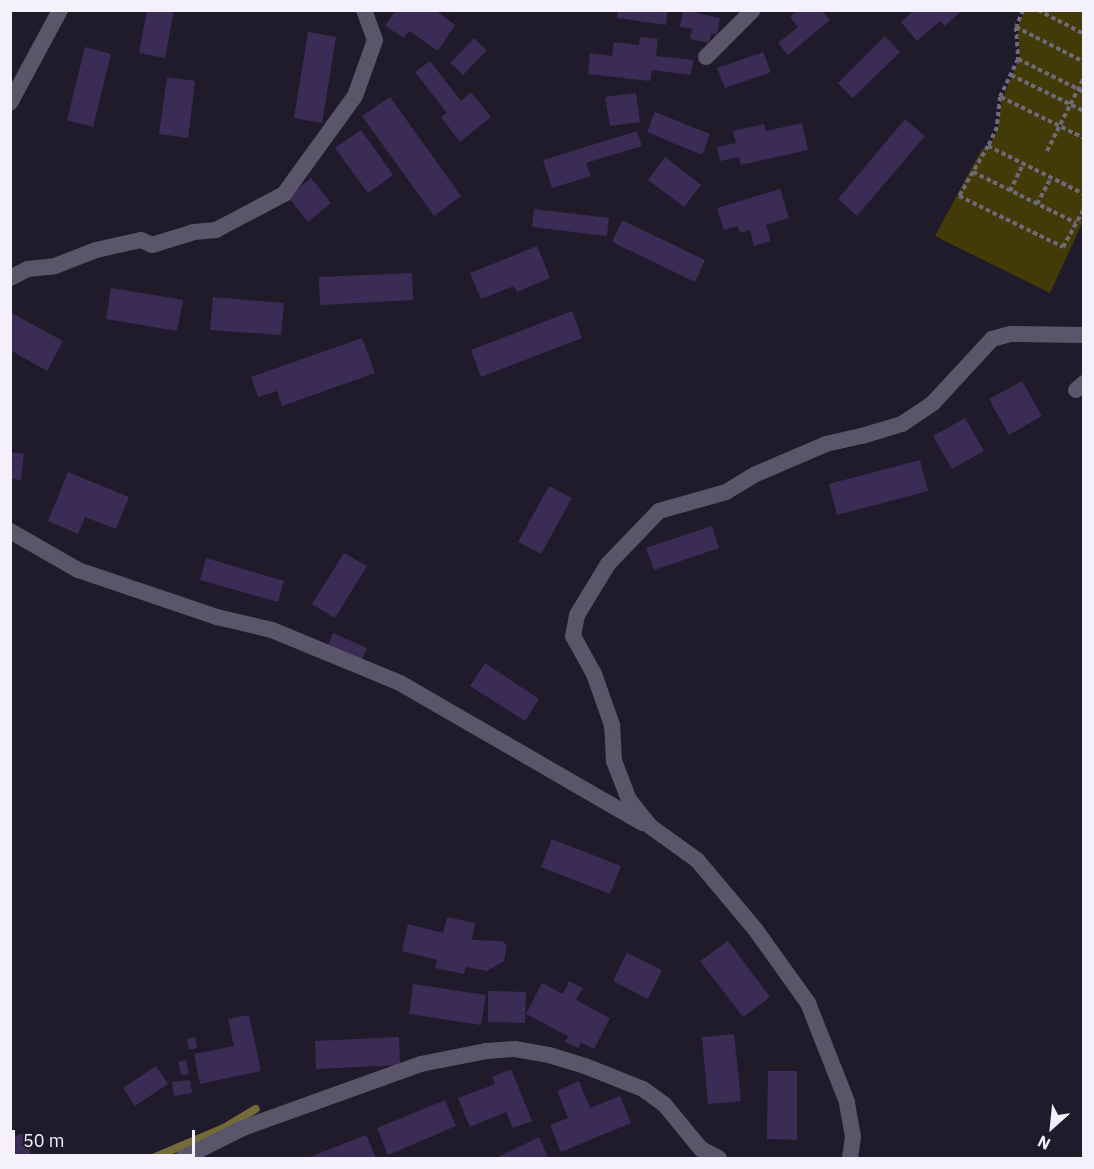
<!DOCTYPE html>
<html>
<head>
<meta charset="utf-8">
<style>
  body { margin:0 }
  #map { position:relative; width:1094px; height:1169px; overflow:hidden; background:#1f1b2a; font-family:"IBM Plex Sans",sans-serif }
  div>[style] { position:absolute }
  .green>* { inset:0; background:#423b08 }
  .stream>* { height:8px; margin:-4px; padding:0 4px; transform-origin:4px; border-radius:4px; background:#736c39 }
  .building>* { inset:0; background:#3a2c55 }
  .path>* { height:4px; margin-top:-2px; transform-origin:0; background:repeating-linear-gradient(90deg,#6e6a78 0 4.5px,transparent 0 7.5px) }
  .minor>* { height:16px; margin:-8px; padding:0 8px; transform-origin:8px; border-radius:8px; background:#5b5569 }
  span { translate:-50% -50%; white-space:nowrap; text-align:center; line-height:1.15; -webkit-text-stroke:5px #1f1b2a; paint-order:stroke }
  .frame { position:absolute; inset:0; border:12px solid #f4f1fd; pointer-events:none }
  .north { position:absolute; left:1022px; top:1097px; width:60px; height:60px; -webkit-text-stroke:4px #1f1b2a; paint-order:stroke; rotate:207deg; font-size:16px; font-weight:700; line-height:24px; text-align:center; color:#f4f1fd }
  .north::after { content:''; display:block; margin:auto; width:21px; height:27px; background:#f4f1fd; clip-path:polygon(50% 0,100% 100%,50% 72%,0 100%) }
  .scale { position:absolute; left:12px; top:1130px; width:183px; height:27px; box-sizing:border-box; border:3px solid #f4f1fd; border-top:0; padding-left:8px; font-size:18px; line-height:21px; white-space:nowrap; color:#f4f1fd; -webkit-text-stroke:4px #1f1b2a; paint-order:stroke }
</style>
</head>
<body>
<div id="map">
  <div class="green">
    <i style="clip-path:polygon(1026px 10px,1083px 11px,1083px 221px,1050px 293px,935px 236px,982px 149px,989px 149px,998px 128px,1002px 100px,1020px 57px,1018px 26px)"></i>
  </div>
  <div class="stream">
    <i style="left:153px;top:1158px;width:77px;rotate:-22.9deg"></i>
    <i style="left:224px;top:1128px;width:37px;rotate:-31deg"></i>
  </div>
  <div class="building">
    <i style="clip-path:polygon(147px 10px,174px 10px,165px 58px,139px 53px)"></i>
    <i style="clip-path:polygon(396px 10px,435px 10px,455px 25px,438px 51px,409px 31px,404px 38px,385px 26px)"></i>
    <i style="clip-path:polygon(618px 10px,668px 10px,666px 25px,617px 18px)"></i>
    <i style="clip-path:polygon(683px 10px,720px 18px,717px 35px,711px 33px,709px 43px,690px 39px,692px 29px,680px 27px)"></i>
    <i style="clip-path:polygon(797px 10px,822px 10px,830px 20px,788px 55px,778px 43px,798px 27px,790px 17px)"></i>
    <i style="clip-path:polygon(914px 10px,962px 10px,945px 26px,940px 21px,917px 41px,901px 22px)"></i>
    <i style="clip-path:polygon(308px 32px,336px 37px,322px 123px,294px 118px)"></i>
    <i style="clip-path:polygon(885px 36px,900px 52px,853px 98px,838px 83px)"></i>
    <i style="clip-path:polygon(640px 37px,658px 39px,656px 56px,693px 60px,691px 75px,652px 70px,650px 81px,588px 74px,590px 53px,612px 56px,614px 42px,639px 45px)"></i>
    <i style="clip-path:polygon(474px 38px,487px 50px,463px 75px,450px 63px)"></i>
    <i style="clip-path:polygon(85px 47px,111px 54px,93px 127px,67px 120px)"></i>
    <i style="clip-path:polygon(763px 52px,771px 72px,725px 88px,717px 68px)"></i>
    <i style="clip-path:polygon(430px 61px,461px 101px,471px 92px,491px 117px,460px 142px,441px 117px,447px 113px,415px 72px)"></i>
    <i style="clip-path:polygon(167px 77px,195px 81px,188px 138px,159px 134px)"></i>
    <i style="clip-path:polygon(636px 93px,640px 122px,610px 126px,605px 97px)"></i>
    <i style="clip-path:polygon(390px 97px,461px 196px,434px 216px,362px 116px)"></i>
    <i style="clip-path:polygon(655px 112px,710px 134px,702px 155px,647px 132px)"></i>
    <i style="clip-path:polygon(905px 119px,925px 136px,857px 216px,838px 199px)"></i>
    <i style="clip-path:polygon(802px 123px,808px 150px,741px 165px,739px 157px,720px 161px,717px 147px,736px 143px,733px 131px,764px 124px,766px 131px)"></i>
    <i style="clip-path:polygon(361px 130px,393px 175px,368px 193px,335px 148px)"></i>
    <i style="clip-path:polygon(637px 131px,642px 146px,586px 163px,591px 176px,552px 188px,543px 160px)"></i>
    <i style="clip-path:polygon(665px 157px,701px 185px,684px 207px,648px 180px)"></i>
    <i style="clip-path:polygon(311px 178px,331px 203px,308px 222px,288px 197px)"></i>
    <i style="clip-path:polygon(780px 189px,789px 218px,766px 225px,771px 241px,754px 246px,750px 230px,740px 233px,738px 226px,724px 230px,717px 208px)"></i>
    <i style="clip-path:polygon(534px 209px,609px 218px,607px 236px,532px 227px)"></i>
    <i style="clip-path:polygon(622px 220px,705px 260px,695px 282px,612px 242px)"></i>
    <i style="clip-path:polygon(537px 246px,550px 278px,517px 292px,514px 286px,481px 299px,470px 273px)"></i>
    <i style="clip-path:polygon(412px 273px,413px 300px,320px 305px,319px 277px)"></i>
    <i style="clip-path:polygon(111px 288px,183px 300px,177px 331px,106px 319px)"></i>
    <i style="clip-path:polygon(213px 297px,284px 303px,281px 335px,210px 330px)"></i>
    <i style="clip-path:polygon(572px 311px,582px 338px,481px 377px,471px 350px)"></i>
    <i style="clip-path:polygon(10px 312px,63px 341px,47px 371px,10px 350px)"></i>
    <i style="clip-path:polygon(362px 338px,375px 373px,282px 406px,277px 391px,258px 397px,251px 377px)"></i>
    <i style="clip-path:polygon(1022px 381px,1042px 416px,1009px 435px,989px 399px)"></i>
    <i style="clip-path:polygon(965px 418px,984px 451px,952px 469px,933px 436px)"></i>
    <i style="clip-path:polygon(10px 452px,24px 454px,21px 480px,10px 479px)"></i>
    <i style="clip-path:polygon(920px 460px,928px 491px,837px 515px,829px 484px)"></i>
    <i style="clip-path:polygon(68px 472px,129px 497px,116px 529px,85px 517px,78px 534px,48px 521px)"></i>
    <i style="clip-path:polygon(549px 486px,572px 498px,541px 554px,518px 542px)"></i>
    <i style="clip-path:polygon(712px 526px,719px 548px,654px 570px,646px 548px)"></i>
    <i style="clip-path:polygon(344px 553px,367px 566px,335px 618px,312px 604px)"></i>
    <i style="clip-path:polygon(206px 558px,284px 581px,278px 602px,200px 580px)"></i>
    <i style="clip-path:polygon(333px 633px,367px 648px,361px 661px,328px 645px)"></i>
    <i style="clip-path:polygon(485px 663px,539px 699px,525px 721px,470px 686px)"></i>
    <i style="clip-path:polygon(552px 839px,621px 866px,610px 894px,541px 867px)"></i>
    <i style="clip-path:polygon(447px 917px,475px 923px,472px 940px,502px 941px,507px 945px,504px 961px,487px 971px,466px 967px,464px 974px,435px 968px,437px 960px,402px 951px,408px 924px,443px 933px)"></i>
    <i style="clip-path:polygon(728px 941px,770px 997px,743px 1017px,700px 961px)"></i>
    <i style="clip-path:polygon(627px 953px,662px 970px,648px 999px,613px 981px)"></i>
    <i style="clip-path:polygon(569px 981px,583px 988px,576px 1000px,610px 1018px,594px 1049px,581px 1043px,578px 1048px,565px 1042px,568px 1036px,526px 1014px,542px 983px,563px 994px)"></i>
    <i style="clip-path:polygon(413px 984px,486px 995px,481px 1025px,409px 1014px)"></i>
    <i style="clip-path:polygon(488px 991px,526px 992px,525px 1023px,488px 1022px)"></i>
    <i style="clip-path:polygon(249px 1015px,261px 1071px,200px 1084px,194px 1054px,234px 1046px,228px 1019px)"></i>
    <i style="clip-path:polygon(734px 1034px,741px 1101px,708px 1104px,702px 1037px)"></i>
    <i style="clip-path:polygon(195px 1037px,197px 1048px,189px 1050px,187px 1039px)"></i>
    <i style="clip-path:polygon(399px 1037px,400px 1065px,316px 1069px,315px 1041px)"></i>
    <i style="clip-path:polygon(186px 1060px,189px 1074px,181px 1075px,178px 1062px)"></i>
    <i style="clip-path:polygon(156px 1066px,168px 1084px,135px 1106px,123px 1088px)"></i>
    <i style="clip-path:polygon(511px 1069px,532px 1121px,513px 1128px,506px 1112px,470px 1127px,458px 1098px,495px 1084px,492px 1077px)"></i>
    <i style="clip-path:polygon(768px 1071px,797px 1071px,797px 1140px,767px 1139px)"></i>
    <i style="clip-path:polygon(190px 1080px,192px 1093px,174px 1096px,172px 1082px)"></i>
    <i style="clip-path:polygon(579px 1081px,590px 1108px,620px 1096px,631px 1123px,561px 1152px,550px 1125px,568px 1118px,557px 1091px)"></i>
    <i style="clip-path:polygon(445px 1100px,456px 1126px,388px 1155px,377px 1128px)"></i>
    <i style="clip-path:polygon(24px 1133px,32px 1158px,10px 1158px,10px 1138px)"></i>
    <i style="clip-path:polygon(366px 1135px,376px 1158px,307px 1158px)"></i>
    <i style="clip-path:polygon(539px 1137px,548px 1157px,545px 1158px,496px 1158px)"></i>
  </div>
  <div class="path">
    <i style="left:1023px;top:10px;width:18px;rotate:112deg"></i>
    <i style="left:1016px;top:27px;width:32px;rotate:86deg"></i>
    <i style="left:1018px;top:59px;width:42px;rotate:115.3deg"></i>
    <i style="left:1000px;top:97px;width:30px;rotate:96deg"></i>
    <i style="left:997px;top:127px;width:21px;rotate:115deg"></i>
    <i style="left:988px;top:146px;width:107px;rotate:26.6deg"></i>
    <i style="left:1038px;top:10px;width:52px;rotate:27.6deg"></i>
    <i style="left:1016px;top:27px;width:76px;rotate:27.2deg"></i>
    <i style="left:1018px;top:59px;width:74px;rotate:26.6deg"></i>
    <i style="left:1011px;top:75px;width:81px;rotate:26.3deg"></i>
    <i style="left:1001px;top:97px;width:93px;rotate:26.3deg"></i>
    <i style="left:988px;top:146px;width:58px;rotate:120.1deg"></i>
    <i style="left:959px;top:196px;width:116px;rotate:26.1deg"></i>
    <i style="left:1063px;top:247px;width:43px;rotate:-61.1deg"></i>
    <i style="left:1047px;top:151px;width:83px;rotate:-63.4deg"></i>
    <i style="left:973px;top:172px;width:115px;rotate:26.3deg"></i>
    <i style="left:1010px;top:191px;width:30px;rotate:-64deg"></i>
    <i style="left:1037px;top:204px;width:30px;rotate:-62deg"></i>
  </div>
  <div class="minor">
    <i style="left:706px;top:57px;width:66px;rotate:-45deg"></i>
    <i style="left:10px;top:103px;width:106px;rotate:-61.7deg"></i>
    <i style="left:10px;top:278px;width:20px;rotate:-27deg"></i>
    <i style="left:28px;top:269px;width:27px;rotate:-6deg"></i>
    <i style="left:55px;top:266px;width:44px;rotate:-21.3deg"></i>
    <i style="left:96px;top:250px;width:46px;rotate:-12.5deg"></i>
    <i style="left:141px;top:240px;width:12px;rotate:24deg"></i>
    <i style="left:152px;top:245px;width:44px;rotate:-17.2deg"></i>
    <i style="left:194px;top:232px;width:22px;rotate:-5deg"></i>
    <i style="left:216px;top:230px;width:77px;rotate:-27.9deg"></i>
    <i style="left:284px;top:194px;width:121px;rotate:-54.1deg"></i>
    <i style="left:355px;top:96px;width:59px;rotate:-70.3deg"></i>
    <i style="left:375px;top:40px;width:32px;rotate:-110deg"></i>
    <i style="left:1076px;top:390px;width:11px;rotate:-41deg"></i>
    <i style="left:10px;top:531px;width:78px;rotate:29.8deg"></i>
    <i style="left:78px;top:570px;width:147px;rotate:18.7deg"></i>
    <i style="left:217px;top:617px;width:57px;rotate:13.3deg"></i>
    <i style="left:272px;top:630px;width:139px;rotate:22.5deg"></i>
    <i style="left:400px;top:683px;width:280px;rotate:30deg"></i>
    <i style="left:183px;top:1158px;width:67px;rotate:-26.6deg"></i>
    <i style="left:243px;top:1128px;width:189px;rotate:-19.8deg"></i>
    <i style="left:421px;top:1064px;width:66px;rotate:-11.3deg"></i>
    <i style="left:486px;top:1051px;width:29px;rotate:-4deg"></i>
    <i style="left:515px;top:1049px;width:35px;rotate:10deg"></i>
    <i style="left:549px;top:1055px;width:38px;rotate:17deg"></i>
    <i style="left:585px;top:1066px;width:62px;rotate:21.6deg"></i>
    <i style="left:643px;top:1089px;width:26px;rotate:36deg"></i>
    <i style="left:664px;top:1104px;width:58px;rotate:50.6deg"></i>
    <i style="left:701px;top:1149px;width:20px;rotate:27deg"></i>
    <i style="left:850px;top:1158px;width:21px;rotate:-82deg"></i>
    <i style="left:853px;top:1137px;width:36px;rotate:-100deg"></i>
    <i style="left:847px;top:1102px;width:106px;rotate:-111.5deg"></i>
    <i style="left:808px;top:1003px;width:91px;rotate:-125.6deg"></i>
    <i style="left:755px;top:929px;width:90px;rotate:-130deg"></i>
    <i style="left:697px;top:860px;width:57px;rotate:-144.3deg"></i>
    <i style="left:651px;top:827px;width:35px;rotate:-129deg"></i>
    <i style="left:629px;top:800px;width:42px;rotate:-111deg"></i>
    <i style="left:614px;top:761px;width:36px;rotate:-93deg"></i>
    <i style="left:612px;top:725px;width:54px;rotate:-109.4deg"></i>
    <i style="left:594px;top:674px;width:43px;rotate:-118.9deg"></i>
    <i style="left:573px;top:636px;width:21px;rotate:-79deg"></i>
    <i style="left:577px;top:615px;width:60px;rotate:-58.7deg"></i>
    <i style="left:608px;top:564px;width:74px;rotate:-46.1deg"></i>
    <i style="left:659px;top:511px;width:70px;rotate:-15.8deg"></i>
    <i style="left:726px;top:492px;width:35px;rotate:-31deg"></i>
    <i style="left:756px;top:474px;width:76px;rotate:-23.2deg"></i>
    <i style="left:826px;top:444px;width:37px;rotate:-13deg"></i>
    <i style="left:862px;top:436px;width:42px;rotate:-16.7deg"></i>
    <i style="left:902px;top:424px;width:37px;rotate:-34deg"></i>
    <i style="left:933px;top:403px;width:87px;rotate:-47.3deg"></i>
    <i style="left:992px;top:339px;width:20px;rotate:-15deg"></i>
    <i style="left:1011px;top:334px;width:73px;rotate:0.8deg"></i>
  </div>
  <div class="frame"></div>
  <div class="north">N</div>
  <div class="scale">50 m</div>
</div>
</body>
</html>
